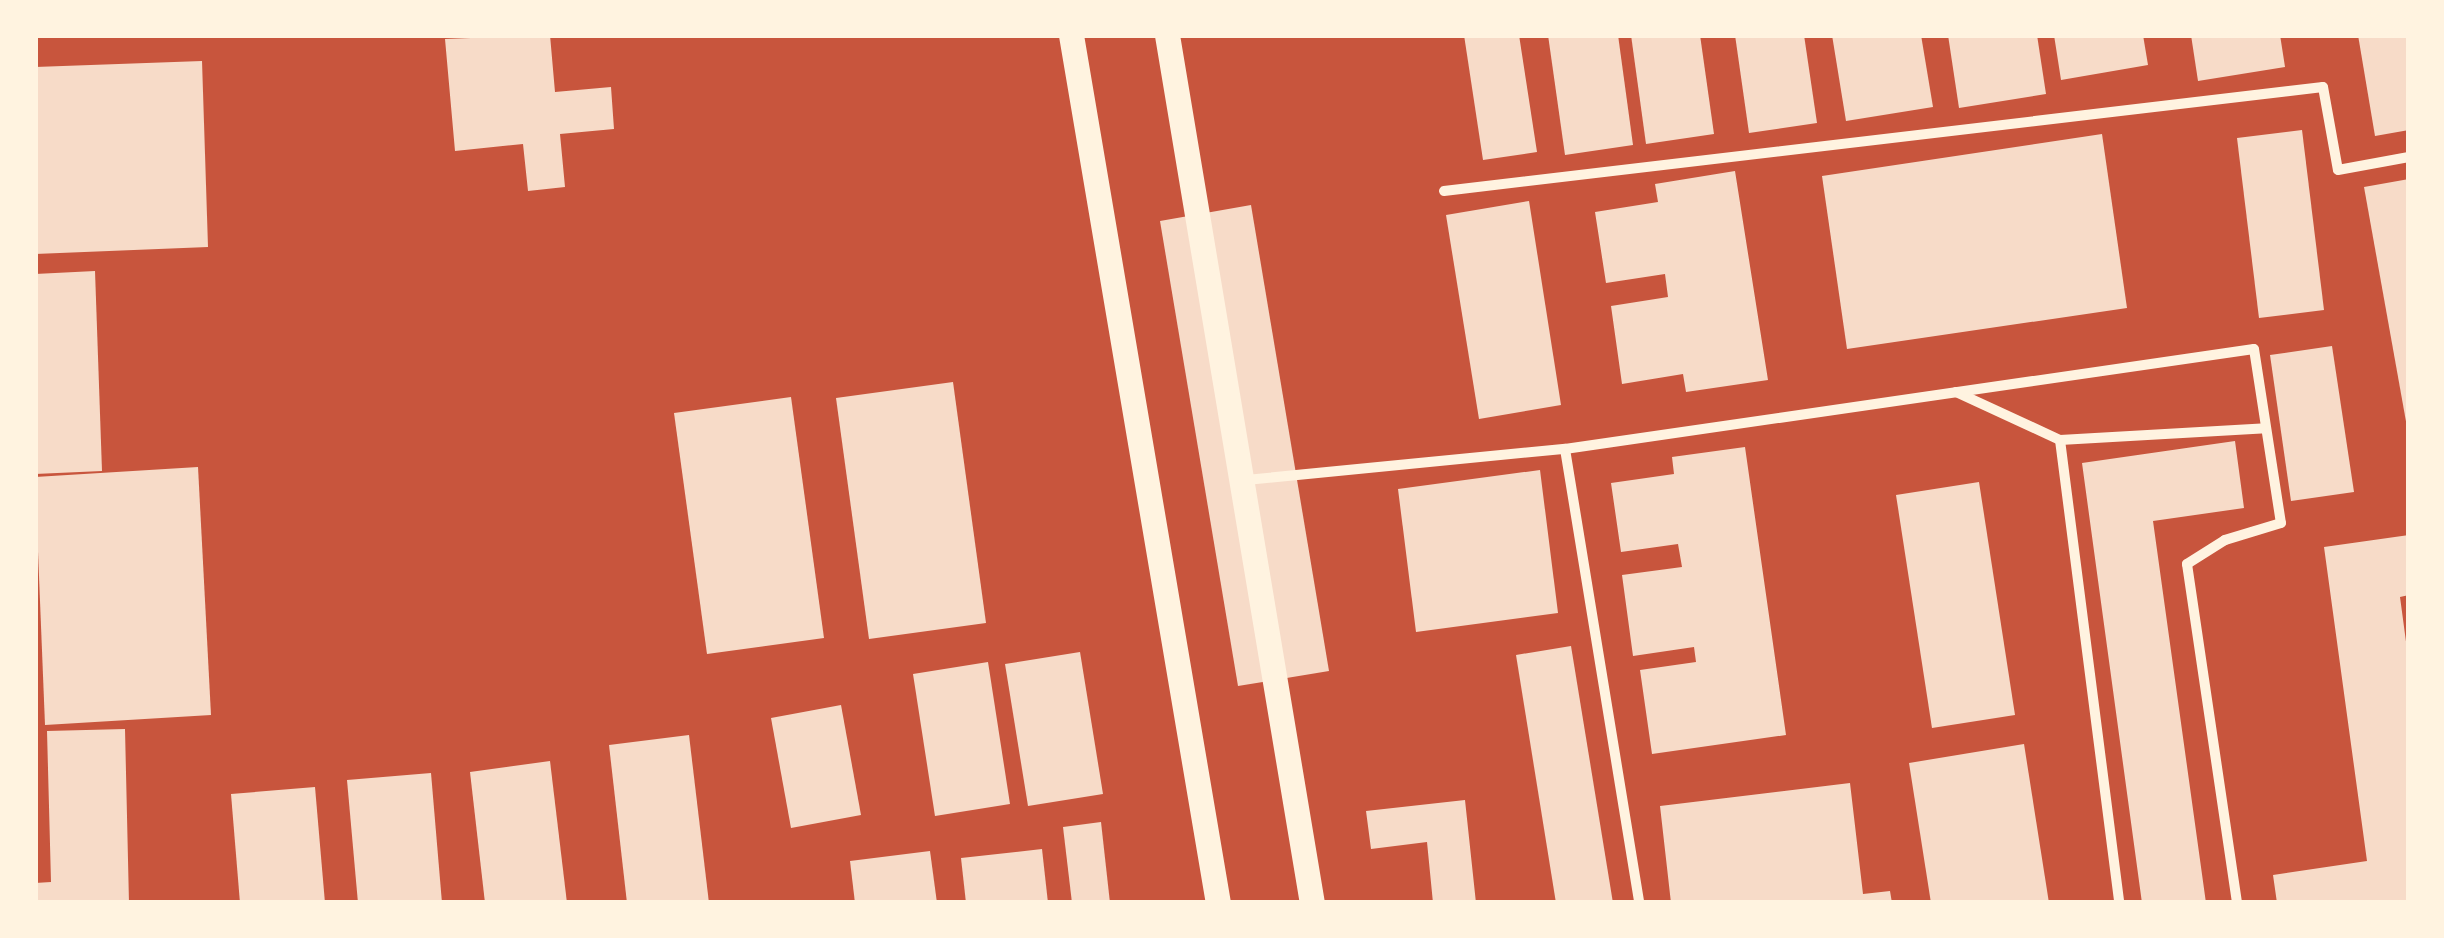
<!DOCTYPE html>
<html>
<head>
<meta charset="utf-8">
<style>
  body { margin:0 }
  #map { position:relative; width:2444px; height:938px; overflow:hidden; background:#c8553d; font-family:"DejaVu Sans",sans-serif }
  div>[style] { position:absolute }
  .building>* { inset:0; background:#f7dbc8 }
  .minor>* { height:10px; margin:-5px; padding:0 5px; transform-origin:5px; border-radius:5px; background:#fff3e0 }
  .primary>* { height:25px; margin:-12.5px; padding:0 12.5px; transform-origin:12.5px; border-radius:12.5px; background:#fff3e0 }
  span { translate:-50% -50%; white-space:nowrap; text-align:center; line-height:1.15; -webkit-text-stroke:10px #fff3e0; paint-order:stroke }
  .frame { position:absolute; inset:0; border:38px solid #fff3e0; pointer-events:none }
</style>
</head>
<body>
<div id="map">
  <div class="building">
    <i style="clip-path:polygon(550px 35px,555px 92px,611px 87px,614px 129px,560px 134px,565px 187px,528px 191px,523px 144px,455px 151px,445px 39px)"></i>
    <i style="clip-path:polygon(1464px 35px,1519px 35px,1537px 152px,1483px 160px)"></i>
    <i style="clip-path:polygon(1548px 35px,1618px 35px,1633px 145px,1565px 155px)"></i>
    <i style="clip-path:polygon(1631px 35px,1700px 35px,1714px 134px,1646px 144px)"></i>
    <i style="clip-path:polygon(1735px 35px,1804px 35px,1817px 123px,1749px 133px)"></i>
    <i style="clip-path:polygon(1832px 35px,1921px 35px,1933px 107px,1846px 121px)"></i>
    <i style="clip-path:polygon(1948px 35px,2037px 35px,2046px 94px,1959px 108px)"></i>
    <i style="clip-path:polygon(2054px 35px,2143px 35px,2148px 65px,2061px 80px)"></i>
    <i style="clip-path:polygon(2191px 35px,2280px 35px,2285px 67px,2198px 81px)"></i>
    <i style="clip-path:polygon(2358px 35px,2409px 35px,2409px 130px,2375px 136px)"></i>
    <i style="clip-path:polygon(202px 61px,208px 247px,35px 254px,35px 67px)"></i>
    <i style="clip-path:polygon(2302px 130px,2324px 310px,2259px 318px,2237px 138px)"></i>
    <i style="clip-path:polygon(2102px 134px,2127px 308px,1847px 349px,1822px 176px)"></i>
    <i style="clip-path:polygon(1735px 171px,1768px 380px,1686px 392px,1683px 374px,1622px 384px,1611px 306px,1668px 297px,1665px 274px,1606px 283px,1595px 212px,1658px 202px,1655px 184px)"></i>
    <i style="clip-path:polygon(2409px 179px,2409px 426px,2407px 427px,2364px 187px)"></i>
    <i style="clip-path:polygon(1529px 201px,1561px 405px,1479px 419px,1446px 215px)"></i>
    <i style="clip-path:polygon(1251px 205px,1329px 671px,1238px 686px,1160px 221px)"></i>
    <i style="clip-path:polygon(95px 271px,102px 471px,35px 474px,35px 274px)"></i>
    <i style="clip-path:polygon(2332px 346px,2354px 492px,2291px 501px,2270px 355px)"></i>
    <i style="clip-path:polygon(953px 382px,986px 623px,869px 639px,836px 398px)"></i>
    <i style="clip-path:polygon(791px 397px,824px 638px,707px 654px,674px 413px)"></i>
    <i style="clip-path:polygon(2235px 441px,2244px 508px,2153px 521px,2206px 903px,2142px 903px,2082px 463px)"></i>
    <i style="clip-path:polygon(1745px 447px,1786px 735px,1652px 754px,1640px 670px,1696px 662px,1694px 647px,1633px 656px,1622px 575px,1682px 567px,1678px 544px,1621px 552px,1611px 483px,1674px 474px,1672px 457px)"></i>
    <i style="clip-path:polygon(198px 467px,211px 715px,45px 725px,35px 477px)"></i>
    <i style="clip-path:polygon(1540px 470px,1558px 613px,1416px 632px,1398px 489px)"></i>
    <i style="clip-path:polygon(1979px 482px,2015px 715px,1932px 728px,1896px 495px)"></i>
    <i style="clip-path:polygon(2409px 535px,2409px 595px,2400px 597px,2409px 664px,2409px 903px,2277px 903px,2273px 875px,2367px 861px,2324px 547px)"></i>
    <i style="clip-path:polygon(1571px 646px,1613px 903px,1556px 903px,1516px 655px)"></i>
    <i style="clip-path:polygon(1080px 652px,1103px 794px,1028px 806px,1005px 664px)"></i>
    <i style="clip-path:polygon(988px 662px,1010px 804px,935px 816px,913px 674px)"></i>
    <i style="clip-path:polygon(841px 705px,861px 815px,791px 828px,771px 718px)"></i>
    <i style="clip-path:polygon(125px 729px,129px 903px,35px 903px,35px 883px,51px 882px,47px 731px)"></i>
    <i style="clip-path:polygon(689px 735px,709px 903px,627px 903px,609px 745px)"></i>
    <i style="clip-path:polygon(2024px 744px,2049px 903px,1931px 903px,1909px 763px)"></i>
    <i style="clip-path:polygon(550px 761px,567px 903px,485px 903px,470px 772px)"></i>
    <i style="clip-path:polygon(431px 773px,442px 903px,358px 903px,347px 780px)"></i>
    <i style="clip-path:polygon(1850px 783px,1863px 894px,1890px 891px,1892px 903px,1671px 903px,1660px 806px)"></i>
    <i style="clip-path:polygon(315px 787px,325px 903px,240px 903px,231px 794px)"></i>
    <i style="clip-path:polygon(1465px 800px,1476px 903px,1433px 903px,1427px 842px,1371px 849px,1366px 811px)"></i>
    <i style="clip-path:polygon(1101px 822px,1110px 903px,1072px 903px,1063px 827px)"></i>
    <i style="clip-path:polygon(1042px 849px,1048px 903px,966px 903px,961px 858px)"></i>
    <i style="clip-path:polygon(930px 851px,937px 903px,855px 903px,850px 861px)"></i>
  </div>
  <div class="minor">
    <i style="left:1444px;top:191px;width:885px;rotate:-6.75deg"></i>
    <i style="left:2323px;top:87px;width:84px;rotate:79.8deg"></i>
    <i style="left:2338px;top:170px;width:72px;rotate:-10.4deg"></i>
    <i style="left:1956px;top:392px;width:115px;rotate:24.8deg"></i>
    <i style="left:2060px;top:440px;width:206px;rotate:-3.3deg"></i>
    <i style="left:2060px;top:440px;width:467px;rotate:82.7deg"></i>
    <i style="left:1565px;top:449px;width:696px;rotate:-8.26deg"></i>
    <i style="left:2254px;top:349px;width:176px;rotate:81.2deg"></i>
    <i style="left:2281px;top:523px;width:59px;rotate:163.1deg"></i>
    <i style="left:2225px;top:540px;width:45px;rotate:147.7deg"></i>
    <i style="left:2187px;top:564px;width:343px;rotate:81.6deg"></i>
    <i style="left:1246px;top:480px;width:321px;rotate:-5.6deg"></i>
    <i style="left:1565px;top:449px;width:460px;rotate:80.7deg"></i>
  </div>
  <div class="primary">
    <i style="left:1071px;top:35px;width:880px;rotate:80.39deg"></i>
    <i style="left:1167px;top:35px;width:880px;rotate:80.52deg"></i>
  </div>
  <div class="frame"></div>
</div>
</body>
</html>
